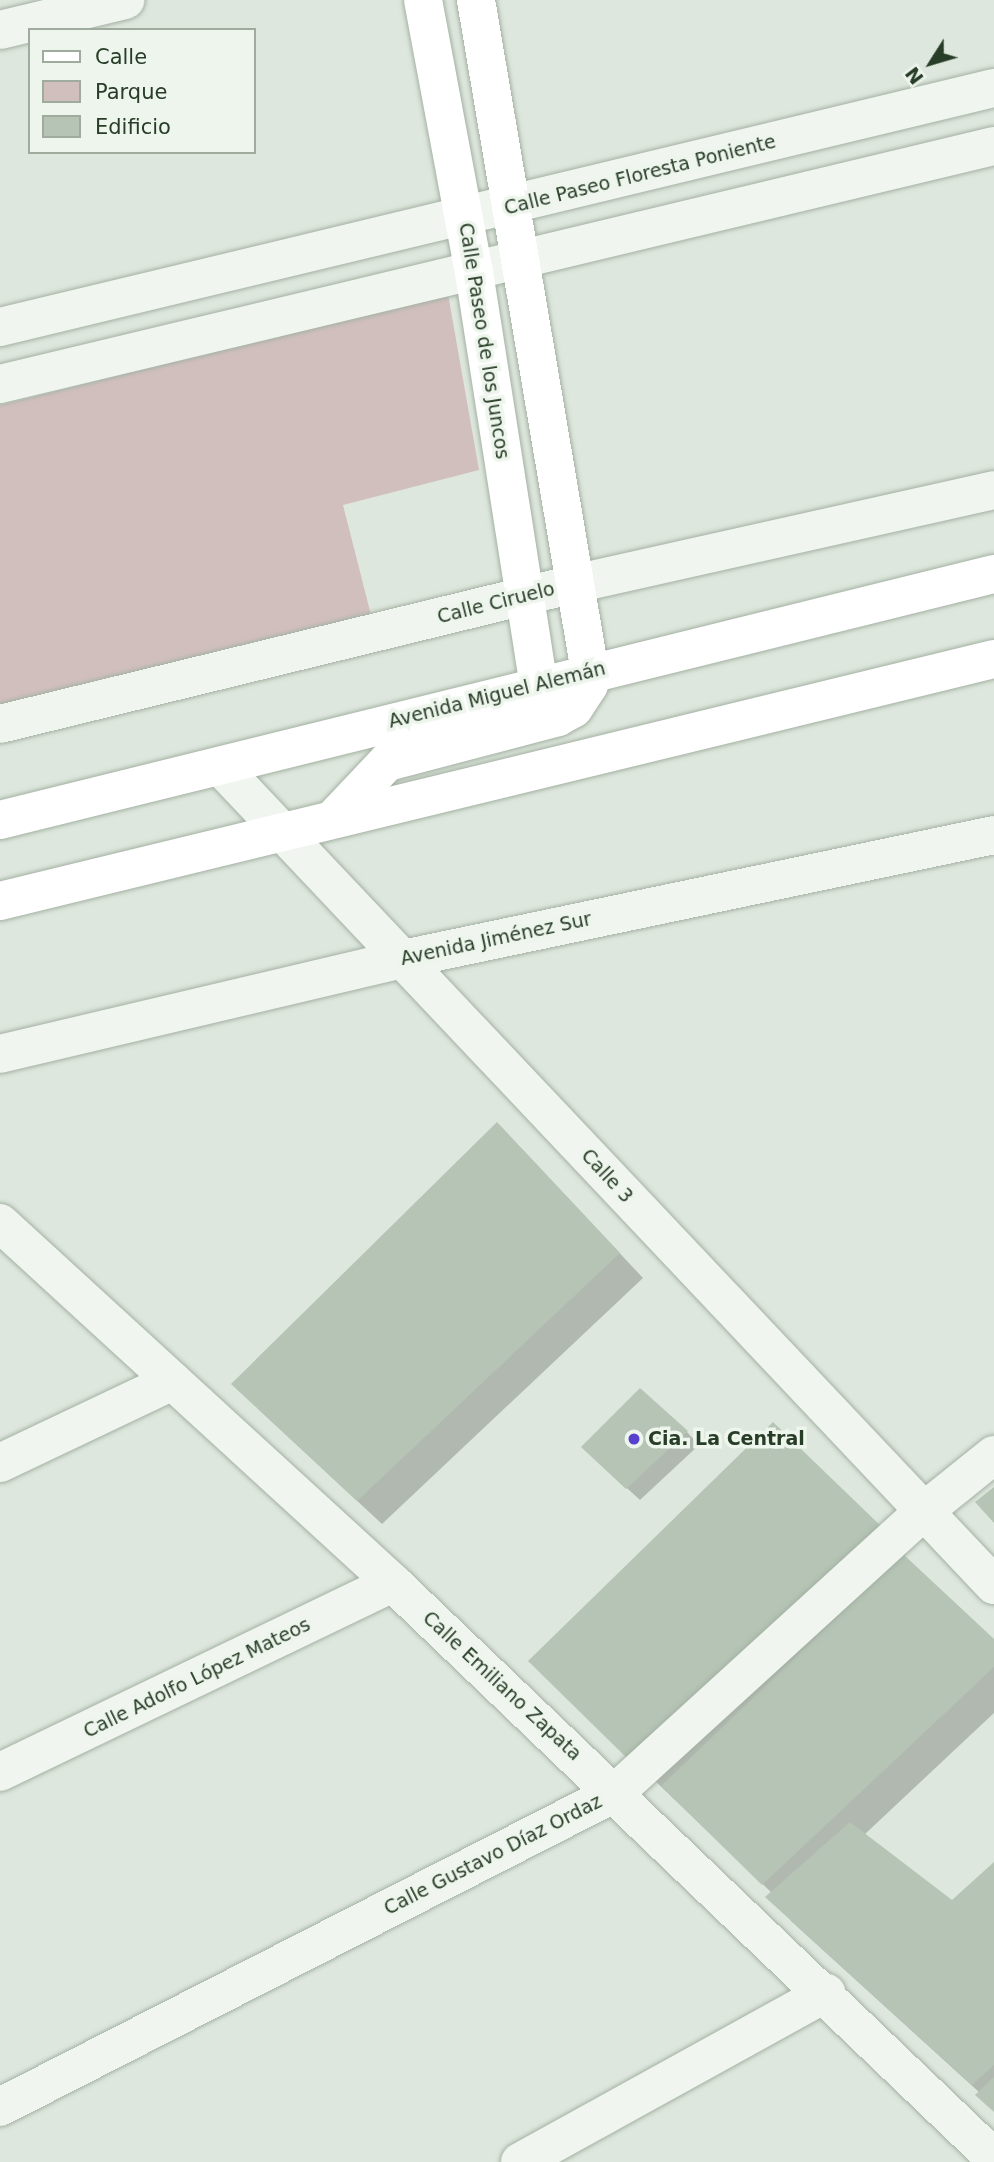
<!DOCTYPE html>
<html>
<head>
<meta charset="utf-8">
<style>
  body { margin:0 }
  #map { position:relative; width:994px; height:2162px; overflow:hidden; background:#dee7dd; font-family:"DejaVu Sans",sans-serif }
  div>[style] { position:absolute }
  .green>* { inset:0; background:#d1bfbe }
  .shadow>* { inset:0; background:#0003 }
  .building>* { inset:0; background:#b5c4b4 }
  .roads { filter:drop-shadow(0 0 2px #a4b1a3) drop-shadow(0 0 2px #a4b1a3) }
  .minor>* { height:38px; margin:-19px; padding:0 19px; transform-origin:19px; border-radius:19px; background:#f0f5f0 }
  .major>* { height:38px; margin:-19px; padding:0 19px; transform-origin:19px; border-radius:19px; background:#fff }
  .dots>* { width:19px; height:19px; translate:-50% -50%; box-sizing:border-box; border:4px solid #edf5ec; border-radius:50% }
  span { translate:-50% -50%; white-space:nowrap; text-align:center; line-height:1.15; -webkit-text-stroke:7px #edf5ec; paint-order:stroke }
  .street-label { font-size:19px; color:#283d27 }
  .poi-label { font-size:19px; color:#283d27; font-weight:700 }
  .left { translate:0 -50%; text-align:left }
  .legend { position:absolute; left:28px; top:28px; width:228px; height:126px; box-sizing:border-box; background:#edf5ec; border:2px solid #9eab9d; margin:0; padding:9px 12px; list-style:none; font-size:21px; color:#283d27 }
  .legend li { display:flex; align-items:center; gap:14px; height:35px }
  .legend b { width:35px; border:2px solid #9eab9d }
  .north { position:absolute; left:896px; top:28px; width:70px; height:70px; -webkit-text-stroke:5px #edf5ec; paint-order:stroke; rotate:233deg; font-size:19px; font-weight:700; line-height:28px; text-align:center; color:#283d27 }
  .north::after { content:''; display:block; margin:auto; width:24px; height:32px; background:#283d27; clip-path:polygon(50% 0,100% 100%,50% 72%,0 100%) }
</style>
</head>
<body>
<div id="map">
  <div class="green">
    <i style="clip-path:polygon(448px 294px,479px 470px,343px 505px,371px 615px,0 706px,0 405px)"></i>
  </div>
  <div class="shadow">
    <i style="clip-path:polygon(521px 1148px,643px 1278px,382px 1524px,257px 1408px)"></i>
    <i style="clip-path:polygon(687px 1432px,699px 1445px,640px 1500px,596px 1460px)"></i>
    <i style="clip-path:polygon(883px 1530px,906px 1554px,903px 1557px,994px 1642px,994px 1713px,864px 1835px,952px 1903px,994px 1864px,994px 2111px,980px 2093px,791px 1921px,772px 1893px,530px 1661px)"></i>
  </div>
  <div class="building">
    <i style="clip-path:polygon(497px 1122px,620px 1253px,357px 1501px,231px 1384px)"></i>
    <i style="clip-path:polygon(640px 1388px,688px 1431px,626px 1489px,581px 1447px)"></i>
    <i style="clip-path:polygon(773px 1422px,884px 1529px,633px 1764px,528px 1661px)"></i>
    <i style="clip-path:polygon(994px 1487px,994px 1523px,975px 1502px)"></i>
    <i style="clip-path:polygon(903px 1554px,994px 1639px,994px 1667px,762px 1885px,661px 1786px)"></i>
    <i style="clip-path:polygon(850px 1822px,952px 1900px,994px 1862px,994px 2065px,972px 2085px,765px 1897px)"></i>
    <i style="clip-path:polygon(994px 2077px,994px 2112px,975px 2095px)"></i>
  </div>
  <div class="roads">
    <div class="minor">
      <i style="left:0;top:30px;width:129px;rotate:-13.5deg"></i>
      <i style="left:0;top:327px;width:1022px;rotate:-13.52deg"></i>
      <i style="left:0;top:384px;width:1022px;rotate:-13.47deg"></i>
      <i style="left:0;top:724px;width:591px;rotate:-13.71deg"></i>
      <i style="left:574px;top:584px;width:430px;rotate:-12.6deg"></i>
      <i style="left:220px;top:766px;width:1127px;rotate:46.62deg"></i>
      <i style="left:0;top:1054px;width:414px;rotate:-13.3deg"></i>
      <i style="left:403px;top:959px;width:604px;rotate:-11.85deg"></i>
      <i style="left:0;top:1223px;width:533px;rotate:42.49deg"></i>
      <i style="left:393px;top:1583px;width:832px;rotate:43.73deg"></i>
      <i style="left:0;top:1463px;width:191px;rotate:-25.4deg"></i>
      <i style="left:0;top:1772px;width:436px;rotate:-25.7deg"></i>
      <i style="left:0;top:2107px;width:691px;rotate:-27.05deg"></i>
      <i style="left:615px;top:1793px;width:417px;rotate:-42.4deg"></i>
      <i style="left:923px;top:1512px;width:91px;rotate:-38.8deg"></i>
      <i style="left:520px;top:2162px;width:350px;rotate:-28.9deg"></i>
    </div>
    <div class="major">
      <i style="left:423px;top:0;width:277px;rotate:79.4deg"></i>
      <i style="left:474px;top:272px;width:416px;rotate:81.1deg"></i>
      <i style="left:333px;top:819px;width:79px;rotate:-46.5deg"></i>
      <i style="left:387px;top:762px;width:177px;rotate:-14.7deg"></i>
      <i style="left:558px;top:717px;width:18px;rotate:-29deg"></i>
      <i style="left:574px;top:708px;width:27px;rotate:-57deg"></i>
      <i style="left:589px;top:685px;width:13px;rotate:-86deg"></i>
      <i style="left:590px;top:672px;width:682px;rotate:-99.63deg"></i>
      <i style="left:0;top:820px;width:1024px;rotate:-13.9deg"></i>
      <i style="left:0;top:901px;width:1023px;rotate:-13.68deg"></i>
    </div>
  </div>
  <div class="dots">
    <i style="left:634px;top:1439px;background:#5841cd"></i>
  </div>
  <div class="street-label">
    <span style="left:640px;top:175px;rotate:-14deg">Calle Paseo Floresta Poniente</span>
    <span style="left:484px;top:341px;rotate:81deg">Calle Paseo de los Juncos</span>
    <span style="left:496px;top:603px;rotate:-14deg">Calle Ciruelo</span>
    <span style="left:497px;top:695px;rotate:-14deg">Avenida Miguel Alemán</span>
    <span style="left:496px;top:939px;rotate:-12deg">Avenida Jiménez Sur</span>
    <span style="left:607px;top:1176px;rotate:47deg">Calle 3</span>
    <span style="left:197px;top:1678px;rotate:-26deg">Calle Adolfo López Mateos</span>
    <span style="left:502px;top:1686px;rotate:43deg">Calle Emiliano Zapata</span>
    <span style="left:493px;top:1855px;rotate:-27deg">Calle Gustavo Díaz Ordaz</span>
  </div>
  <div class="poi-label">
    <span class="left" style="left:648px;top:1439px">Cia. La Central</span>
  </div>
  <ul class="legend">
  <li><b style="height:9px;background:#fff"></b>Calle</li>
  <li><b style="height:19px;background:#d1bfbe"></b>Parque</li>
  <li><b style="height:19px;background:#b5c4b4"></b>Edificio</li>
  </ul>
  <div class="north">N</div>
</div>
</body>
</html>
